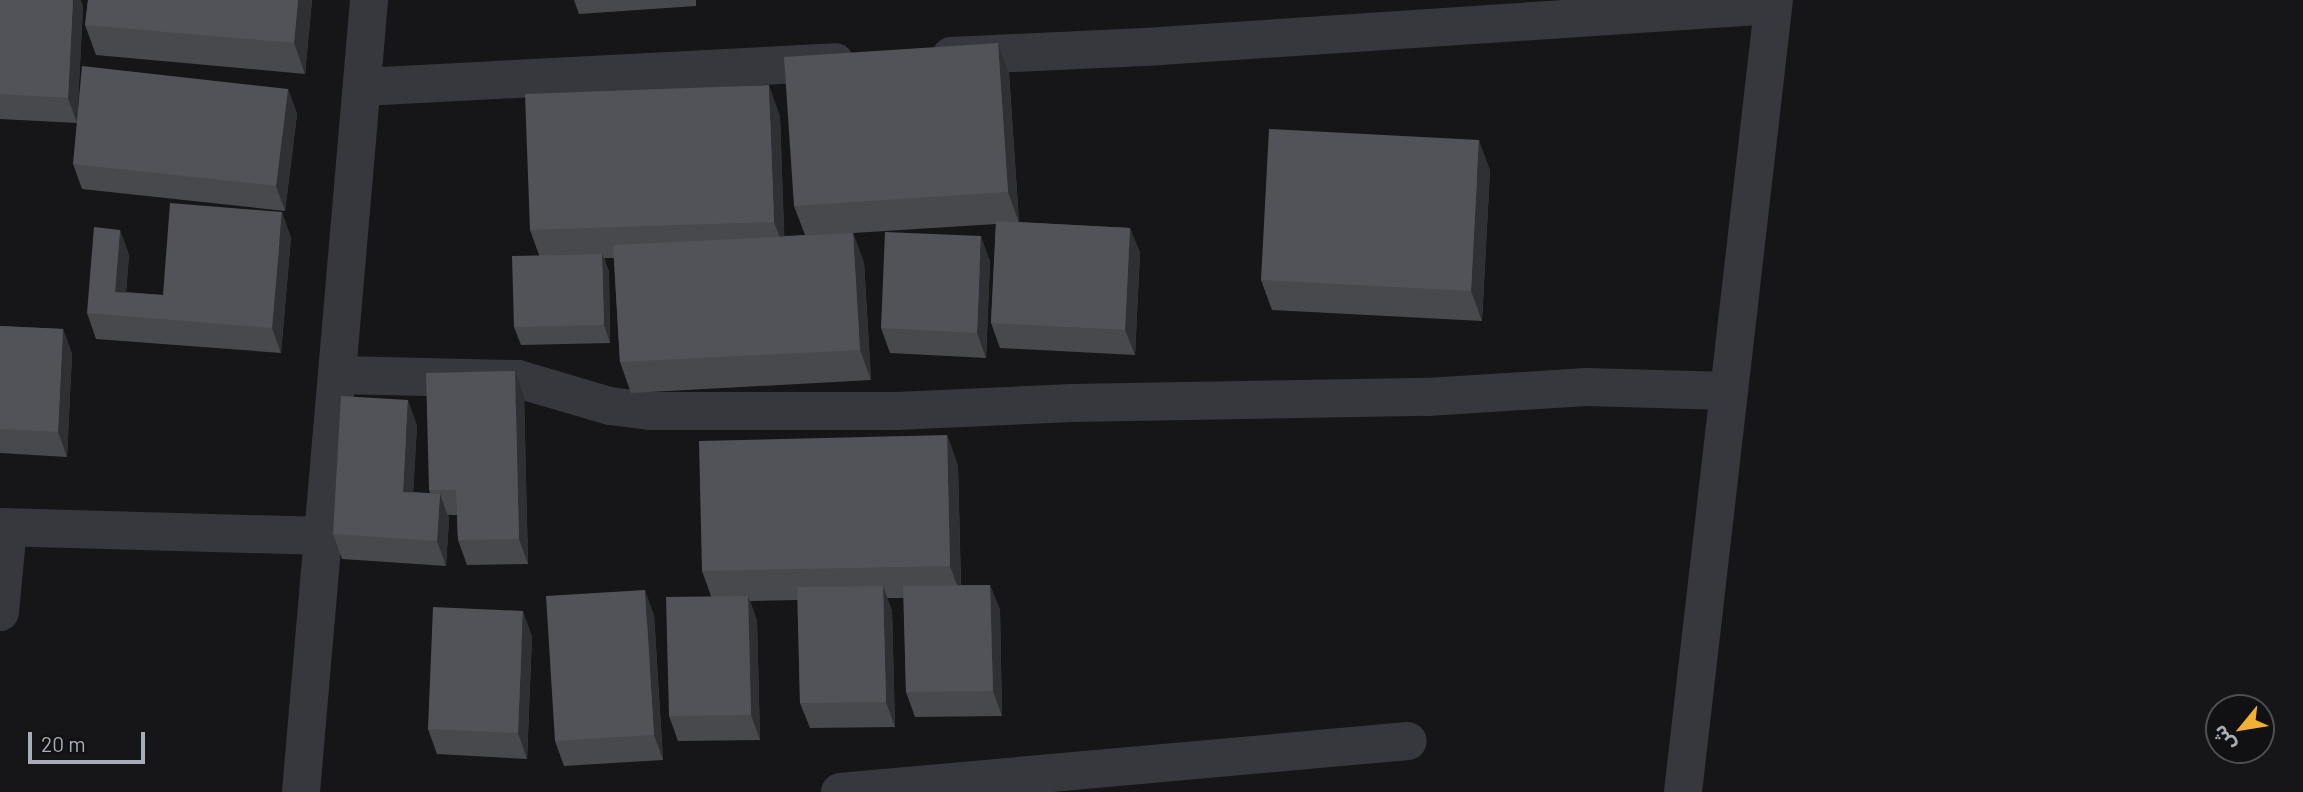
<!DOCTYPE html>
<html>
<head>
<meta charset="utf-8">
<style>
  body { margin:0 }
  #map { position:relative; width:2303px; height:792px; overflow:hidden; background:#161618; font-family:Barlow,"Noto Sans Arabic",sans-serif }
  div>[style] { position:absolute }
  .minor>* { height:38px; margin:-19px; padding:0 19px; transform-origin:19px; border-radius:19px; background:#37383d }
  .tertiary>* { height:38px; margin:-19px; padding:0 19px; transform-origin:19px; border-radius:19px; background:#37383d }
  .wall>* { inset:0; background:#47494d }
  .shaded-wall>* { inset:0; background:#2f3033 }
  .building>* { inset:0; background:#525359 }
  span { translate:-50% -50%; white-space:nowrap; text-align:center; line-height:1.15; -webkit-text-stroke:6px #111113; paint-order:stroke }
  .north { position:absolute; left:2205px; top:694px; width:70px; height:70px; box-sizing:border-box; background:#111113; border:2px solid #4d4f55; border-radius:50%; rotate:240deg; font-size:19px; font-weight:700; line-height:28px; text-align:center; color:#a8adb8 }
  .north::after { content:''; display:block; margin:auto; width:24px; height:32px; background:#f2b134; clip-path:polygon(50% 0,100% 100%,50% 72%,0 100%) }
  .scale { position:absolute; left:28px; top:732px; width:117px; height:32px; box-sizing:border-box; border:4px solid #a8adb8; border-top:0; padding-left:9px; font-size:21px; line-height:24px; white-space:nowrap; color:#a8adb8; -webkit-text-stroke:5px #111113; paint-order:stroke }
</style>
</head>
<body>
<div id="map">
  <div class="minor">
    <i style="left:951px;top:56px;width:209px;rotate:-2.7deg"></i>
    <i style="left:1160px;top:46px;width:614px;rotate:-3.83deg"></i>
    <i style="left:363px;top:87px;width:473px;rotate:-3deg"></i>
    <i style="left:339px;top:375px;width:179px;rotate:1.3deg"></i>
    <i style="left:518px;top:379px;width:96px;rotate:16.4deg"></i>
    <i style="left:610px;top:406px;width:39px;rotate:7deg"></i>
    <i style="left:649px;top:411px;width:248px"></i>
    <i style="left:897px;top:411px;width:175px;rotate:-2.6deg"></i>
    <i style="left:1072px;top:403px;width:356px;rotate:-1deg"></i>
    <i style="left:1428px;top:397px;width:158px;rotate:-3.6deg"></i>
    <i style="left:1586px;top:387px;width:143px;rotate:1.6deg"></i>
    <i style="left:0;top:527px;width:325px;rotate:1.6deg"></i>
    <i style="left:0;top:612px;width:85px;rotate:-84.6deg"></i>
    <i style="left:301px;top:792px;width:795px;rotate:-85.09deg"></i>
    <i style="left:840px;top:792px;width:570px;rotate:-5.13deg"></i>
  </div>
  <div class="tertiary">
    <i style="left:1683px;top:792px;width:797px;rotate:-83.45deg"></i>
  </div>
  <div class="wall">
    <i style="clip-path:polygon(0 0,83px 6px,77px 123px,0 119px)"></i>
    <i style="clip-path:polygon(88px 0,312px 0,305px 74px,96px 55px,85px 25px)"></i>
    <i style="clip-path:polygon(574px 0,696px 0,696px 6px,579px 14px)"></i>
    <i style="clip-path:polygon(998px 43px,1009px 73px,1019px 222px,1130px 228px,1140px 253px,1135px 355px,1000px 348px,991px 323px,996px 224px,853px 233px,864px 263px,871px 380px,631px 393px,620px 362px,614px 258px,604px 258px,609px 272px,610px 343px,521px 345px,514px 327px,539px 255px,530px 230px,780px 116px,784px 236px,805px 235px,794px 206px)"></i>
    <i style="clip-path:polygon(288px 89px,297px 114px,285px 211px,82px 189px,73px 164px)"></i>
    <i style="clip-path:polygon(1490px 170px,1482px 321px,1272px 310px,1261px 280px)"></i>
    <i style="clip-path:polygon(120px 230px,129px 255px,126px 292px,163px 295px,291px 237px,281px 353px,96px 339px,87px 313px)"></i>
    <i style="clip-path:polygon(990px 261px,986px 358px,890px 353px,881px 328px)"></i>
    <i style="clip-path:polygon(0 326px,63px 329px,72px 354px,67px 457px,0 453px)"></i>
    <i style="clip-path:polygon(524px 396px,528px 564px,467px 565px,458px 540px,457px 515px,448px 515px,449px 519px,446px 566px,342px 559px,333px 534px,417px 425px,413px 492px,430px 493px,429px 490px)"></i>
    <i style="clip-path:polygon(947px 435px,958px 466px,961px 585px,990px 585px,1000px 610px,1002px 716px,915px 717px,906px 692px,904px 598px,887px 598px,892px 611px,895px 727px,810px 728px,800px 703px,798px 600px,750px 601px,757px 621px,760px 740px,678px 741px,669px 716px,711px 596px,702px 571px)"></i>
    <i style="clip-path:polygon(654px 615px,663px 760px,564px 766px,555px 741px)"></i>
    <i style="clip-path:polygon(532px 636px,527px 759px,437px 754px,428px 729px)"></i>
  </div>
  <div class="shaded-wall">
    <i style="clip-path:polygon(73px 0,81px 0,83px 6px,77px 123px,68px 98px)"></i>
    <i style="clip-path:polygon(298px 0,312px 0,305px 74px,294px 43px)"></i>
    <i style="clip-path:polygon(998px 43px,1009px 73px,1019px 223px,1008px 192px)"></i>
    <i style="clip-path:polygon(769px 85px,780px 116px,785px 252px,774px 222px)"></i>
    <i style="clip-path:polygon(288px 89px,297px 114px,285px 211px,276px 186px)"></i>
    <i style="clip-path:polygon(1479px 140px,1490px 170px,1482px 321px,1471px 291px)"></i>
    <i style="clip-path:polygon(282px 212px,291px 237px,281px 353px,272px 328px)"></i>
    <i style="clip-path:polygon(1130px 228px,1140px 253px,1135px 355px,1125px 330px)"></i>
    <i style="clip-path:polygon(120px 230px,129px 255px,124px 317px,115px 292px)"></i>
    <i style="clip-path:polygon(853px 233px,864px 263px,871px 380px,860px 350px)"></i>
    <i style="clip-path:polygon(981px 236px,990px 261px,986px 358px,977px 333px)"></i>
    <i style="clip-path:polygon(602px 254px,609px 272px,610px 343px,604px 325px)"></i>
    <i style="clip-path:polygon(63px 329px,72px 354px,67px 457px,58px 432px)"></i>
    <i style="clip-path:polygon(515px 371px,524px 396px,528px 564px,519px 539px)"></i>
    <i style="clip-path:polygon(408px 400px,417px 425px,412px 517px,403px 492px)"></i>
    <i style="clip-path:polygon(947px 435px,958px 466px,961px 596px,950px 566px)"></i>
    <i style="clip-path:polygon(440px 494px,449px 519px,446px 566px,437px 541px)"></i>
    <i style="clip-path:polygon(990px 585px,1000px 610px,1002px 716px,993px 691px)"></i>
    <i style="clip-path:polygon(883px 586px,892px 611px,895px 727px,886px 702px)"></i>
    <i style="clip-path:polygon(645px 590px,654px 615px,663px 760px,654px 735px)"></i>
    <i style="clip-path:polygon(748px 596px,757px 621px,760px 740px,751px 715px)"></i>
    <i style="clip-path:polygon(523px 611px,532px 636px,527px 759px,518px 733px)"></i>
  </div>
  <div class="building">
    <i style="clip-path:polygon(0 0,73px 0,68px 98px,0 94px)"></i>
    <i style="clip-path:polygon(88px 0,298px 0,294px 43px,85px 25px)"></i>
    <i style="clip-path:polygon(998px 43px,1008px 192px,794px 206px,784px 57px)"></i>
    <i style="clip-path:polygon(82px 66px,288px 89px,276px 186px,73px 164px)"></i>
    <i style="clip-path:polygon(769px 85px,774px 222px,530px 230px,525px 94px)"></i>
    <i style="clip-path:polygon(1269px 129px,1479px 140px,1471px 291px,1261px 280px)"></i>
    <i style="clip-path:polygon(170px 203px,282px 212px,272px 328px,87px 313px,94px 227px,120px 230px,115px 292px,163px 295px)"></i>
    <i style="clip-path:polygon(996px 221px,1130px 228px,1125px 330px,991px 323px)"></i>
    <i style="clip-path:polygon(885px 232px,981px 236px,977px 333px,881px 328px)"></i>
    <i style="clip-path:polygon(853px 233px,860px 350px,620px 362px,613px 245px)"></i>
    <i style="clip-path:polygon(602px 254px,604px 325px,514px 327px,512px 256px)"></i>
    <i style="clip-path:polygon(0 326px,63px 329px,58px 432px,0 429px)"></i>
    <i style="clip-path:polygon(515px 371px,519px 539px,458px 540px,456px 490px,429px 490px,426px 373px)"></i>
    <i style="clip-path:polygon(341px 396px,408px 400px,403px 492px,440px 494px,437px 541px,333px 534px)"></i>
    <i style="clip-path:polygon(947px 435px,950px 566px,702px 571px,699px 441px)"></i>
    <i style="clip-path:polygon(990px 585px,993px 691px,906px 692px,903px 586px)"></i>
    <i style="clip-path:polygon(883px 586px,886px 702px,800px 703px,797px 587px)"></i>
    <i style="clip-path:polygon(645px 590px,654px 735px,555px 741px,546px 596px)"></i>
    <i style="clip-path:polygon(748px 596px,751px 715px,669px 716px,666px 597px)"></i>
    <i style="clip-path:polygon(433px 607px,523px 611px,518px 733px,428px 729px)"></i>
  </div>
  <div class="north">ش</div>
  <div class="scale">20 m</div>
</div>
</body>
</html>
